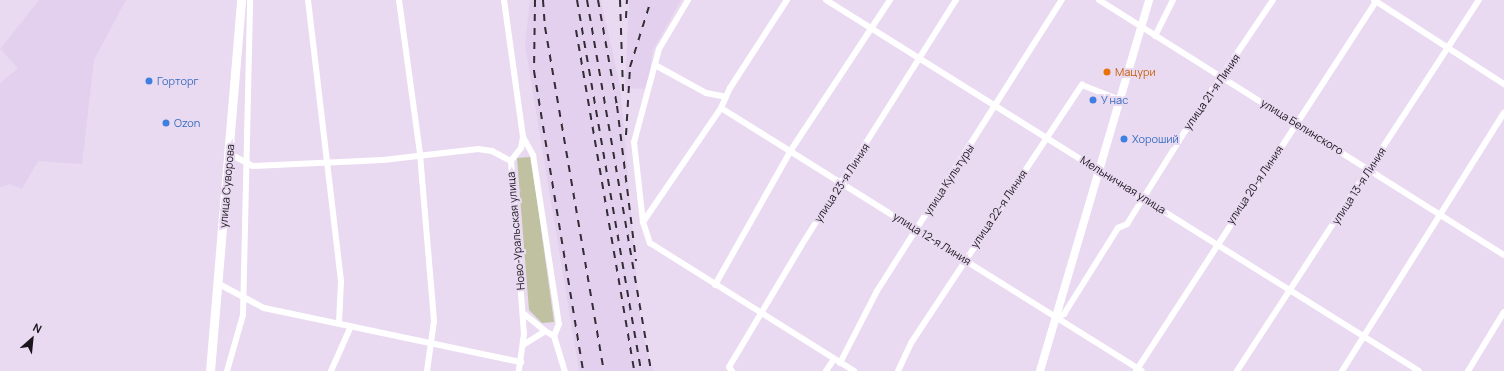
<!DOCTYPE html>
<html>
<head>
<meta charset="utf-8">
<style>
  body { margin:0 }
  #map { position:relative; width:1504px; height:371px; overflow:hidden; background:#e9daf1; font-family:Manrope,sans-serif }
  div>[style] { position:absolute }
  .built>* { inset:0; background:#e3d0ee }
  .green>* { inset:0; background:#bfc1a1 }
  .minor>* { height:6px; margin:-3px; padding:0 3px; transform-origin:3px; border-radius:3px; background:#fff }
  .secondary>* { height:8px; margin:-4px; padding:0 4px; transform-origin:4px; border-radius:4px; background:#fff }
  .primary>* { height:9px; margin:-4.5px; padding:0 4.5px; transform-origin:4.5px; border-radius:4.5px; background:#fff }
  .rail>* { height:2px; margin-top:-1px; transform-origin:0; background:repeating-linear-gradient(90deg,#332d36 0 7px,transparent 0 14px) }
  .dots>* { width:11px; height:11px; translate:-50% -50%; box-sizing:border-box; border:2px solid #e9daf1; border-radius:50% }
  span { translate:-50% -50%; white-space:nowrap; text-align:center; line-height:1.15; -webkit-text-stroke:4px #e9daf1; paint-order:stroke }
  .food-label { font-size:11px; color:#c56008 }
  .left { translate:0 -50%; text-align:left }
  .shop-label { font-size:11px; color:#366cbe }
  .street-label { font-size:11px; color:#1b161e }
  .north { position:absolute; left:12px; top:319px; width:40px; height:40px; -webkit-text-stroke:3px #e9daf1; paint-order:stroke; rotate:27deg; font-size:11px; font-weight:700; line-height:16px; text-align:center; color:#1b161e }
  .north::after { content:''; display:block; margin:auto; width:14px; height:18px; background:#1b161e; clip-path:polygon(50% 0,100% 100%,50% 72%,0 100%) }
</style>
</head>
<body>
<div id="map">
  <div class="built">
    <i style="clip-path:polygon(39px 0,126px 0,94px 60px,82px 164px,38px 161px,22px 189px,10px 184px,0 187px,0 83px,18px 68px,0 49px)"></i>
    <i style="clip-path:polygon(530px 0,601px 0,620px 85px,641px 327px,653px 371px,579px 371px,525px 45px)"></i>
    <i style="clip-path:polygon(629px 0,681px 0,653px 50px,647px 89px,625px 88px)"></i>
  </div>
  <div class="green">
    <i style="clip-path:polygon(531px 157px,554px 322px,542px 323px,529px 310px,517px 158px)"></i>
  </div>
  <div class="minor">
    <i style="left:308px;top:0;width:283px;rotate:83.3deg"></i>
    <i style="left:341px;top:281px;width:42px;rotate:92.7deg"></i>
    <i style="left:399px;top:0;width:155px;rotate:82.2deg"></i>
    <i style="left:420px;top:154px;width:168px;rotate:85.2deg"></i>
    <i style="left:434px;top:321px;width:50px;rotate:98deg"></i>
    <i style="left:504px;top:0;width:138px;rotate:82.1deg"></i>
    <i style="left:523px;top:137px;width:11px;rotate:100deg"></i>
    <i style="left:521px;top:148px;width:16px;rotate:128deg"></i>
    <i style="left:511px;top:161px;width:173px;rotate:85.7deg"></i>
    <i style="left:524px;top:334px;width:37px;rotate:98deg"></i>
    <i style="left:688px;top:0;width:57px;rotate:120.6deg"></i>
    <i style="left:659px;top:49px;width:96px;rotate:105deg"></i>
    <i style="left:634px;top:142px;width:81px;rotate:83.6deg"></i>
    <i style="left:643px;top:222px;width:22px;rotate:72deg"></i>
    <i style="left:650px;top:243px;width:241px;rotate:32.1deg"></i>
    <i style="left:826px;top:0;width:699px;rotate:32.03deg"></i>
    <i style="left:1099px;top:0;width:479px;rotate:32.2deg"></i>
    <i style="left:1374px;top:0;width:155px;rotate:32.9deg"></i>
    <i style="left:1155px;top:36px;width:40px;rotate:-63.4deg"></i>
    <i style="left:655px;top:65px;width:58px;rotate:28.8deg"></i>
    <i style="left:706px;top:93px;width:20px;rotate:11deg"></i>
    <i style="left:721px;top:108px;width:496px;rotate:32deg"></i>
    <i style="left:523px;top:137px;width:21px;rotate:61deg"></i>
    <i style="left:533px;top:155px;width:171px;rotate:81.3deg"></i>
    <i style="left:559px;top:324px;width:13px;rotate:113deg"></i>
    <i style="left:230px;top:154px;width:26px;rotate:28deg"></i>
    <i style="left:253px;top:166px;width:130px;rotate:-2.6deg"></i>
    <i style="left:383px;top:160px;width:96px;rotate:-6.6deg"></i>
    <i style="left:478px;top:149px;width:14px;rotate:8deg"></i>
    <i style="left:492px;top:151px;width:21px;rotate:28deg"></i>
    <i style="left:643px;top:222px;width:138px;rotate:-55.6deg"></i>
    <i style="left:721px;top:108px;width:22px;rotate:-66deg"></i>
    <i style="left:730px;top:88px;width:105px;rotate:-57.1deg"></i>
    <i style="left:219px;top:284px;width:51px;rotate:28.1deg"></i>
    <i style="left:264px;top:308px;width:263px;rotate:11.9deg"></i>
    <i style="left:715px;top:285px;width:155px;rotate:-60.6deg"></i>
    <i style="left:791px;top:150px;width:180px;rotate:-56.6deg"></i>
    <i style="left:523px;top:313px;width:28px;rotate:39deg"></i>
    <i style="left:1055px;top:318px;width:10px;rotate:-24deg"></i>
    <i style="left:1064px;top:314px;width:102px;rotate:-57.9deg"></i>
    <i style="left:1118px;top:228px;width:10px;rotate:-24deg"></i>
    <i style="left:1127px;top:224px;width:119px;rotate:-58deg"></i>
    <i style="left:1190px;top:123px;width:148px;rotate:-56deg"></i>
    <i style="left:523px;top:345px;width:26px;rotate:-32deg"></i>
    <i style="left:545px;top:331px;width:10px;rotate:29deg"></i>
    <i style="left:554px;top:336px;width:37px;rotate:73deg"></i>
    <i style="left:840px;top:363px;width:81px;rotate:-62.8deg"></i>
    <i style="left:877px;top:291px;width:345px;rotate:-57.6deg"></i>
    <i style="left:227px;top:371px;width:58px;rotate:-74.1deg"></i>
    <i style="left:243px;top:315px;width:315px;rotate:-88.7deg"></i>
    <i style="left:331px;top:371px;width:49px;rotate:-66deg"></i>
    <i style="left:732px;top:371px;width:5px;rotate:-127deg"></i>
    <i style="left:729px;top:367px;width:141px;rotate:-59.2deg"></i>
    <i style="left:801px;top:246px;width:291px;rotate:-57.8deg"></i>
    <i style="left:826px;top:371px;width:14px;rotate:-56deg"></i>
    <i style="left:898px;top:371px;width:31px;rotate:-65deg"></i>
    <i style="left:911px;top:343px;width:310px;rotate:-56.5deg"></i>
    <i style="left:1082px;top:85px;width:41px;rotate:21.5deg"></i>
    <i style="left:1136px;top:371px;width:442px;rotate:-57deg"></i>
    <i style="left:1237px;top:371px;width:443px;rotate:-56.9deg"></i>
    <i style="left:1342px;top:371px;width:305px;rotate:-57.9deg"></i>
    <i style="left:1468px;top:371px;width:69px;rotate:-58.6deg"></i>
  </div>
  <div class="secondary">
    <i style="left:1040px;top:371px;width:387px;rotate:-73.6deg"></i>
  </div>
  <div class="primary">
    <i style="left:210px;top:371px;width:372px;rotate:-85.2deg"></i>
  </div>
  <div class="rail">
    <i style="left:535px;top:0;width:71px;rotate:90.8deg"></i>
    <i style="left:534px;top:71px;width:304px;rotate:80.7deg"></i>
    <i style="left:543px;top:0;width:27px;rotate:86deg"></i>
    <i style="left:545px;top:27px;width:349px;rotate:80.3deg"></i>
    <i style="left:577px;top:0;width:376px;rotate:80.2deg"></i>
    <i style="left:587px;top:0;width:376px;rotate:80.2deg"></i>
    <i style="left:598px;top:0;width:108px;rotate:79.8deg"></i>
    <i style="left:617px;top:106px;width:156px;rotate:83deg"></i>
    <i style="left:620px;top:0;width:92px;rotate:88.1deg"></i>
    <i style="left:626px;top:18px;width:18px;rotate:-87deg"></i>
    <i style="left:576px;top:30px;width:346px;rotate:80.3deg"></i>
    <i style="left:626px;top:135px;width:68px;rotate:-86.6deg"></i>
    <i style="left:630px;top:67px;width:70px;rotate:-72.6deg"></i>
  </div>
  <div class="dots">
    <i style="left:1107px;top:72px;background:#e8710a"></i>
    <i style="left:149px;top:81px;background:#3f7fe0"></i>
    <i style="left:1093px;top:100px;background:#3f7fe0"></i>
    <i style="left:166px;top:123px;background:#3f7fe0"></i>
    <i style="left:1124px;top:139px;background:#3f7fe0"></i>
  </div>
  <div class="food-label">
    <span class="left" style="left:1115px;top:72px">Мацури</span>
  </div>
  <div class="shop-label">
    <span class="left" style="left:157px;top:81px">Горторг</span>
    <span class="left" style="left:1101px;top:100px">У нас</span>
    <span class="left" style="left:174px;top:123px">Ozon</span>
    <span class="left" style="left:1132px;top:139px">Хороший</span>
  </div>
  <div class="street-label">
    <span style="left:1212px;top:92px;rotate:-55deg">улица 21-я Линия</span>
    <span style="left:1302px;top:127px;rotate:32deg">улица Белинского</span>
    <span style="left:949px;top:180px;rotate:-57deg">улица Культуры</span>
    <span style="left:842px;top:183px;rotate:-57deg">улица 23-я Линия</span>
    <span style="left:1123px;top:185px;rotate:32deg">Мельничная улица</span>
    <span style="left:1255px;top:185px;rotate:-56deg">улица 20-я Линия</span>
    <span style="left:227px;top:186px;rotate:-85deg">улица Суворова</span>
    <span style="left:1359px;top:186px;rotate:-57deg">улица 13-я Линия</span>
    <span style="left:999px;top:209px;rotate:-56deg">улица 22-я Линия</span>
    <span style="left:516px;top:231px;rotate:-95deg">Ново-Уральская улица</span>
    <span style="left:932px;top:239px;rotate:32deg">улица 12-я Линия</span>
  </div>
  <div class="north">N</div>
</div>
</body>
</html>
